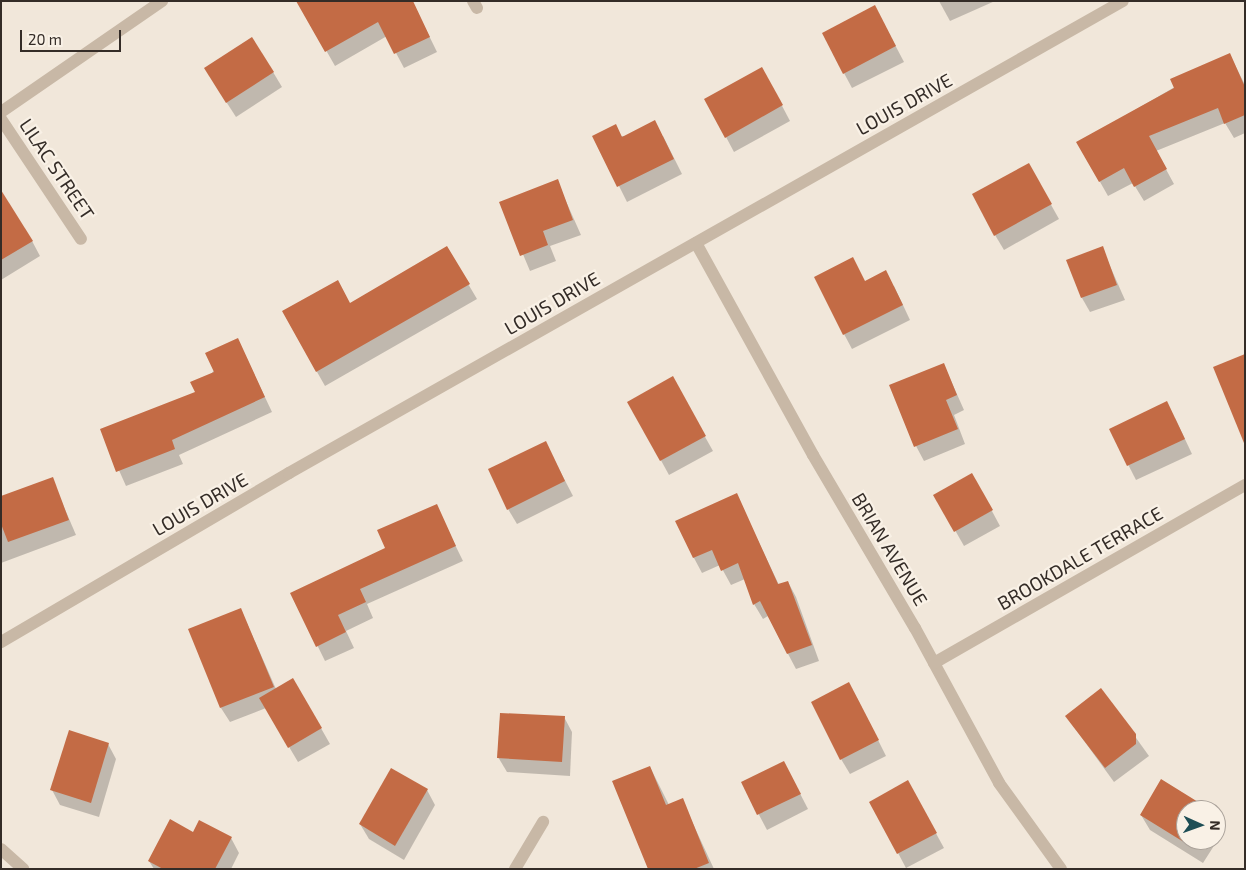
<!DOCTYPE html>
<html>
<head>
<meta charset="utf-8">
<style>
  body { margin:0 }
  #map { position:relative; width:1246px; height:870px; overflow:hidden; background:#f1e7da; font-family:"Exo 2",sans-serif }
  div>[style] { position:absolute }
  .shadow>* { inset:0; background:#0003 }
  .building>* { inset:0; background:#c36b45 }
  .minor>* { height:12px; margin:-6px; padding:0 6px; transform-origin:6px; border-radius:6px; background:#c8b8a6 }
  span { translate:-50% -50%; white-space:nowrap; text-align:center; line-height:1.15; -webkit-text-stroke:4.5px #f9f1e6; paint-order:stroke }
  .street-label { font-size:19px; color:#342c27 }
  .frame { position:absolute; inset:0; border:2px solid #342c27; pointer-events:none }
  .north { position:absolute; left:1176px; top:800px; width:50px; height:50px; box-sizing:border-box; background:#f9f1e6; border:1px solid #aaa29a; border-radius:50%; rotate:92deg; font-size:14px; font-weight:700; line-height:20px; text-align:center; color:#342c27 }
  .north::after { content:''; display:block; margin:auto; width:18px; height:22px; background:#1e4e55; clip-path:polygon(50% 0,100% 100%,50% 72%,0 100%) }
  .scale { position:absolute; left:20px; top:30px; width:101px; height:22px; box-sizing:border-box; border:2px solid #342c27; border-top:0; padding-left:6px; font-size:15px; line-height:18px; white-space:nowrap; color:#342c27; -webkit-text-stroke:4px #f9f1e6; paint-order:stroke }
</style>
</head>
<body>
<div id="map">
  <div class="shadow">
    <i style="clip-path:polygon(298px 1px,412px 1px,437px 52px,404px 68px,387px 36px,335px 66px)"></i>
    <i style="clip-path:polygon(939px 1px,995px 1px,950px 21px)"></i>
    <i style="clip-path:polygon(883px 22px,904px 62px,852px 88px,823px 34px)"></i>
    <i style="clip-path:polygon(1230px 55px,1245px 85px,1245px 133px,1234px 138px,1225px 123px,1156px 151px,1174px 184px,1144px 201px,1133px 183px,1108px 196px,1078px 143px)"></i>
    <i style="clip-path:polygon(273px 72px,282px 87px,236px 117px,214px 83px)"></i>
    <i style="clip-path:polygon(770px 83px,790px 121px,734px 152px,726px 137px)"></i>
    <i style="clip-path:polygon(594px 136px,663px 136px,682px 174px,627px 202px)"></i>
    <i style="clip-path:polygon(1028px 164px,1059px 219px,1004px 250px,995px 235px)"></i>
    <i style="clip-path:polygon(557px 181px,581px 235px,550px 246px,556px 261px,530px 271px,501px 202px)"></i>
    <i style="clip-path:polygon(1px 221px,32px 241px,40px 256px,1px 280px)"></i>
    <i style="clip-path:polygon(447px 248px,477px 299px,325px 386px,283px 312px,350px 304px)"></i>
    <i style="clip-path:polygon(1102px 248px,1125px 300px,1090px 312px,1082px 298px)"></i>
    <i style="clip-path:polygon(865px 282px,894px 286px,910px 320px,852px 349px,844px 334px)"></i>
    <i style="clip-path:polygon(238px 340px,272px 412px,179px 455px,183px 464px,126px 486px,101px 430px,196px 393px)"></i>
    <i style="clip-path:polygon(944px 365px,964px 410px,954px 415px,965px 444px,924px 461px,916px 446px)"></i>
    <i style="clip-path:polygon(672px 378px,713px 451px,669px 475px,629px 402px)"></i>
    <i style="clip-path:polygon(1175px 418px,1192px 454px,1136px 480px,1110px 429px)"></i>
    <i style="clip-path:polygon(545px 442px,573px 496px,517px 524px,508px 509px)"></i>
    <i style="clip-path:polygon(972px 474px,1000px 526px,964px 546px,935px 495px)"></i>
    <i style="clip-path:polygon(52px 479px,76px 535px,1px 563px,1px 498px)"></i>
    <i style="clip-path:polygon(736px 494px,779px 585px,788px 582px,796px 597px,819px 661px,796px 669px,768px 616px,763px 619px,754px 604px,745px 579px,731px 585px,720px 565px,702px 573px,694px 558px,677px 522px)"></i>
    <i style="clip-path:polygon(436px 506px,463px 561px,367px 604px,373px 618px,346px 631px,354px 648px,325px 661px,292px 594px,387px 549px)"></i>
    <i style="clip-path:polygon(241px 610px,276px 689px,293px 679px,330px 744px,298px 762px,266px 708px,230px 722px,221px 708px)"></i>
    <i style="clip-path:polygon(1101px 689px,1149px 756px,1114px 782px,1066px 716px)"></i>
    <i style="clip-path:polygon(857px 698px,886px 756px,850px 774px,841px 759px)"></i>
    <i style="clip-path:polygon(564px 717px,572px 732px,570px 776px,507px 772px,498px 757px)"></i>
    <i style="clip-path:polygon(108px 744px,116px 759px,99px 817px,60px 805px,52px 790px)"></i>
    <i style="clip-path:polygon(650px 767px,669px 805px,682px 800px,714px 869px,649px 869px)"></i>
    <i style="clip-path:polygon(792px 778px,808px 809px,767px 830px,742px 783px)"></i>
    <i style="clip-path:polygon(1162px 781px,1208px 810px,1186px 810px,1186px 840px,1216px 840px,1216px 815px,1224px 830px,1203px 863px,1150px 830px,1141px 815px)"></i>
    <i style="clip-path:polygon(427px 790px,435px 805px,404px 860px,369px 839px,360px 824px)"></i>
    <i style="clip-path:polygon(916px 797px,944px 848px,906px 868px,898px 853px)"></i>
    <i style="clip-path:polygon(193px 834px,231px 838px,239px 853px,231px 869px,154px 869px,149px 861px)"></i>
  </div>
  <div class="building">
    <i style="clip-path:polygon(296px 1px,413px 1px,430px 37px,394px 54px,378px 22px,325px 52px)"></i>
    <i style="clip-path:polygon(875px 5px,896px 46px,843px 74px,822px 33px)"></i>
    <i style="clip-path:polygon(252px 37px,274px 72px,226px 103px,204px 68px)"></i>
    <i style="clip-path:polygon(1230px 53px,1245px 87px,1245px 115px,1224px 124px,1218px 108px,1149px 136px,1167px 169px,1134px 187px,1124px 168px,1099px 182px,1076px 142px,1174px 88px,1170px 79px)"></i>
    <i style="clip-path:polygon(762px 67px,783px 105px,725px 138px,704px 99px)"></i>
    <i style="clip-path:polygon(655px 120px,674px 159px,617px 187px,592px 136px,616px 124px,622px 137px)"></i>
    <i style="clip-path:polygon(1029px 163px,1052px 204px,994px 236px,972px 194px)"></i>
    <i style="clip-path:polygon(558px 179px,573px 220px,543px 231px,548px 245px,520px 256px,499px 202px)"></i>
    <i style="clip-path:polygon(1px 190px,33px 241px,1px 260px)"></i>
    <i style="clip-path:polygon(447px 246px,470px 284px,316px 372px,282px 311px,338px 280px,350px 303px)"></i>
    <i style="clip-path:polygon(1103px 246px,1117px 285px,1081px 298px,1066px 260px)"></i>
    <i style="clip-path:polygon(853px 257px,865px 281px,886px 270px,903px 305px,843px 335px,814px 277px)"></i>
    <i style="clip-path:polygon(238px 338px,265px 397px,172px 440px,175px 449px,116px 472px,100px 429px,195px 392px,190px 382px,214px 372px,205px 353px)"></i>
    <i style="clip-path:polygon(1245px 354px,1245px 443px,1244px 443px,1213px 367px)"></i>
    <i style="clip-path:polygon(944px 363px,957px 395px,946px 400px,958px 429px,914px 447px,889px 385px)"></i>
    <i style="clip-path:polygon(673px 376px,706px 436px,660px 461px,627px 402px)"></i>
    <i style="clip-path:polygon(1167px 401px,1185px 439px,1127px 466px,1109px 429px)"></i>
    <i style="clip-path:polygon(546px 441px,565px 481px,507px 510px,488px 469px)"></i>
    <i style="clip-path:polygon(972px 473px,993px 510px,954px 532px,933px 495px)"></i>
    <i style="clip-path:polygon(53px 477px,69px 520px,8px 542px,1px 524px,1px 496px)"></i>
    <i style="clip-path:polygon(737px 493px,778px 584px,788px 581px,812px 645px,787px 654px,760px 601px,753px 605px,738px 563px,721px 571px,712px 550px,693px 558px,675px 521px)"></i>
    <i style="clip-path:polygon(437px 504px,456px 546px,360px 589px,366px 602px,338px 615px,346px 632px,316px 647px,290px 593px,385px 548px,377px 530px)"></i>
    <i style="clip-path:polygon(241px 608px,274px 687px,220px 708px,188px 629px)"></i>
    <i style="clip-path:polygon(293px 678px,322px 728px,288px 748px,259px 698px)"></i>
    <i style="clip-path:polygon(849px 682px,879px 740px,840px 760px,811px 702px)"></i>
    <i style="clip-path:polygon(1101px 688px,1136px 734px,1136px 744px,1105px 768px,1065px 716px)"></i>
    <i style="clip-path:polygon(500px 713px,565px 716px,562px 762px,497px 758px)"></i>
    <i style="clip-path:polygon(69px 730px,109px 743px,91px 803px,50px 790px)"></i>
    <i style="clip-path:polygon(784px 761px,801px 794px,757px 815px,741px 782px)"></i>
    <i style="clip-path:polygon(650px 766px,666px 805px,683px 798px,709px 863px,694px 869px,648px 869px,612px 781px)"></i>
    <i style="clip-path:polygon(391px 768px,428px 789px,395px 846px,359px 824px)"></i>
    <i style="clip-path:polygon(1161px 779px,1211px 810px,1186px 810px,1186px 840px,1200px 840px,1195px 849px,1140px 815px)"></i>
    <i style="clip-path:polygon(908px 780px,937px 833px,897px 854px,869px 802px)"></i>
    <i style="clip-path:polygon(170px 819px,193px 832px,199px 820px,232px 837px,215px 869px,163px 869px,148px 861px)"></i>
  </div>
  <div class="minor">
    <i style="left:473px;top:1px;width:8px;rotate:60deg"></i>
    <i style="left:1px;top:112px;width:196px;rotate:-34.6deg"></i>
    <i style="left:1px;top:119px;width:144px;rotate:56.3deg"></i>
    <i style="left:696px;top:243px;width:242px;rotate:61.1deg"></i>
    <i style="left:813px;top:455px;width:201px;rotate:59.5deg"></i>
    <i style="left:915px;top:628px;width:176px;rotate:61.5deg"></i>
    <i style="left:999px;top:783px;width:106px;rotate:54.2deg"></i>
    <i style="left:1px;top:642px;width:334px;rotate:-30.4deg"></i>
    <i style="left:289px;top:473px;width:958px;rotate:-29.51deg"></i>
    <i style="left:934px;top:663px;width:358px;rotate:-29.8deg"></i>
    <i style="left:1px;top:849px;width:30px;rotate:42deg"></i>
    <i style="left:515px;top:869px;width:55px;rotate:-59.2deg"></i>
  </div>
  <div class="street-label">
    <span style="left:904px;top:104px;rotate:-29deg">LOUIS DRIVE</span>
    <span style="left:57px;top:169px;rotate:56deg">LILAC STREET</span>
    <span style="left:552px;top:303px;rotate:-30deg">LOUIS DRIVE</span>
    <span style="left:200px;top:504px;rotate:-30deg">LOUIS DRIVE</span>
    <span style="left:890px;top:549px;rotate:59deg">BRIAN AVENUE</span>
    <span style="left:1080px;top:558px;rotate:-30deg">BROOKDALE TERRACE</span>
  </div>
  <div class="frame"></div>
  <div class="north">N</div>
  <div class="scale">20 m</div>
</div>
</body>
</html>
